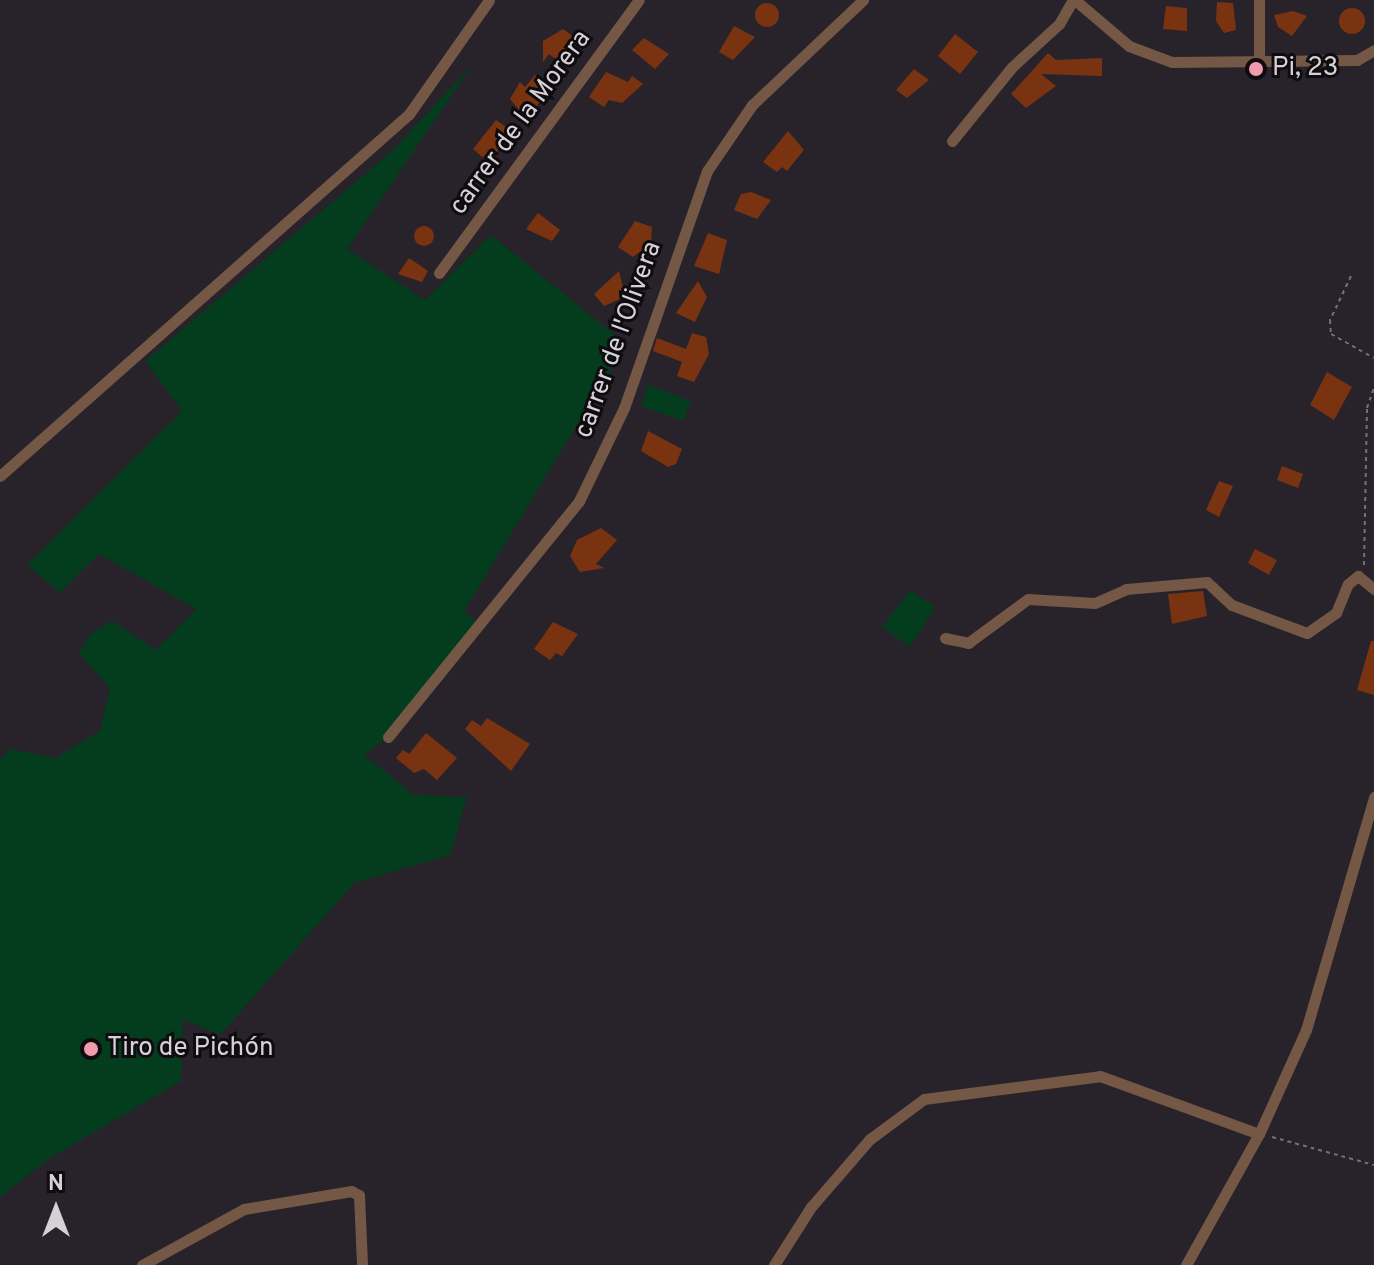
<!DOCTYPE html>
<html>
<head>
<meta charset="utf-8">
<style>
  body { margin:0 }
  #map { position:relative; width:1374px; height:1265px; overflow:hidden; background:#28222a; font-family:Overpass,sans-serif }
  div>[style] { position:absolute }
  .green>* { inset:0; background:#033d1e }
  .building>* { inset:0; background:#7a3310 }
  .round { border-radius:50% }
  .path>* { height:2px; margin-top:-1px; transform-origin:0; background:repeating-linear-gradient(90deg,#757077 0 4px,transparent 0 8px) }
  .minor>* { height:11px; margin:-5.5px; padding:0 5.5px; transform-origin:5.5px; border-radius:5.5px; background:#745744 }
  .dots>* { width:22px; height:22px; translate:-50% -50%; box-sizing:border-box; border:4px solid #0f0c10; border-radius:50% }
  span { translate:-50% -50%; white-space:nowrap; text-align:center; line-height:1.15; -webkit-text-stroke:6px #0f0c10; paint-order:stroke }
  .poi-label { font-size:26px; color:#d5d1d7 }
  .left { translate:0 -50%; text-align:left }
  .street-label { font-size:26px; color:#d5d1d7 }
  .north { position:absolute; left:16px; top:1169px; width:80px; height:80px; -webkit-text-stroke:6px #0f0c10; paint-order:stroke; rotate:0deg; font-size:22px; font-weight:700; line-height:32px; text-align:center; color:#d5d1d7 }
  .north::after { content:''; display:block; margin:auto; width:28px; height:36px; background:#d5d1d7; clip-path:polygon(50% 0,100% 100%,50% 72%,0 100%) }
</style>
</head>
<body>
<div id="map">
  <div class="green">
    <i style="clip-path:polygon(473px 64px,347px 249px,425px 300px,491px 235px,626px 344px,464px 611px,479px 624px,388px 737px,364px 755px,414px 795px,467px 797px,450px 855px,354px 883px,220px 1035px,183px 1019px,181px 1081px,47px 1160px,0 1197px,0 761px,9px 749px,55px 758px,100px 731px,110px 688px,79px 653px,90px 634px,112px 621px,156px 650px,196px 609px,99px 554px,60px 592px,27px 565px,182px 411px,145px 361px,391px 152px)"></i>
    <i style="clip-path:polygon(648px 385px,691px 401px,683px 421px,641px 406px)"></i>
    <i style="clip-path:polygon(910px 590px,935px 607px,910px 647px,882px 627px)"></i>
  </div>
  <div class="building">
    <i style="clip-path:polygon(1217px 2px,1233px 3px,1236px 30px,1224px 33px,1216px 21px)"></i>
    <i class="round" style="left:755px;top:3px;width:24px;height:24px"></i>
    <i style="clip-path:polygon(1166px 6px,1187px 8px,1187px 31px,1163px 29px)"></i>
    <i class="round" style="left:1339px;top:8px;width:26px;height:26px"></i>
    <i style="clip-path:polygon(1293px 11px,1307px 16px,1292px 36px,1278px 27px,1274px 15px)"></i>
    <i style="clip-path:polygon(734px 26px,755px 37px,733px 60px,719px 52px)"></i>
    <i style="clip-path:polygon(563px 29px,578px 40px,575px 47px,562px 64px,549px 54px,543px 62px,543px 41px)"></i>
    <i style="clip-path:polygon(955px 34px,978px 52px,960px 74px,938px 56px)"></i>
    <i style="clip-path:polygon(644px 38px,669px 54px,655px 69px,632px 50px)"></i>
    <i style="clip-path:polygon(1048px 53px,1056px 60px,1102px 58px,1102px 76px,1041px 74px,1056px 86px,1026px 108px,1011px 94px)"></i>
    <i style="clip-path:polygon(914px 69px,929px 80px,907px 98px,896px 90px)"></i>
    <i style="clip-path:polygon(606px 72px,628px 82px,632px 76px,643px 84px,622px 103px,609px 100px,604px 107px,589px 97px)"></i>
    <i style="clip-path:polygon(535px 75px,549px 89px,527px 120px,510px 99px,520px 82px,525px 87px)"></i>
    <i style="clip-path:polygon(496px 120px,512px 131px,489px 163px,473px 149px)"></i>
    <i style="clip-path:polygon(788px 131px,804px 150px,787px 171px,782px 167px,777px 172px,763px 162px)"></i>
    <i style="clip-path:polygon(751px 192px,771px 200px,757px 219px,734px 210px,741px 194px)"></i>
    <i style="clip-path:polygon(538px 213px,560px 230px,552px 241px,526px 229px)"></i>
    <i style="clip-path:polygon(635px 221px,652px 227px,651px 244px,633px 257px,618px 247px)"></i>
    <i class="round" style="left:414px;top:226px;width:20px;height:20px"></i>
    <i style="clip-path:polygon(708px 233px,727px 240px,719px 274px,694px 266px)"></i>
    <i style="clip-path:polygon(409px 258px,428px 271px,422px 282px,398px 274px)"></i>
    <i style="clip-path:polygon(619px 271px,625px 297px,604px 306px,594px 294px)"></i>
    <i style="clip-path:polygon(698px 281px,707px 297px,695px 322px,676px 313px)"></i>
    <i style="clip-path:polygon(692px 333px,706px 337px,709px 354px,694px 382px,677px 376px,682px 362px,653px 351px,657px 338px,686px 349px)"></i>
    <i style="clip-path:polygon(1327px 372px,1352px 387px,1334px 420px,1310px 405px)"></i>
    <i style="clip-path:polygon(648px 431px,682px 449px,676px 464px,668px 467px,641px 451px)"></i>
    <i style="clip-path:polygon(1282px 466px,1303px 474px,1298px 488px,1277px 480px)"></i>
    <i style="clip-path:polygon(1219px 481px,1233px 486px,1219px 517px,1206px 510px)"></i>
    <i style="clip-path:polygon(601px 528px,617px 540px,596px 564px,604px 568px,580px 572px,570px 556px,577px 540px)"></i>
    <i style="clip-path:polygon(1255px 549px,1277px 560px,1269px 575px,1248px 563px)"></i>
    <i style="clip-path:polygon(1203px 591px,1207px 616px,1172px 624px,1168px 594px)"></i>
    <i style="clip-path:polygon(553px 622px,578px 634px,562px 656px,556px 653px,550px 660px,534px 649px)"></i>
    <i style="clip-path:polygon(1371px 641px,1374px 641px,1374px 695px,1357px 690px)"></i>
    <i style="clip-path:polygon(487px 718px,530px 744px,511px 771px,465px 729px,472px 720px,481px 726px)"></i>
    <i style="clip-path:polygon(426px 733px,457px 758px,437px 780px,424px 769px,414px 773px,396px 758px,403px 750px,409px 754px)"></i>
  </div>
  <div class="path">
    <i style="left:1351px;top:276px;width:49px;rotate:115.5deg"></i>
    <i style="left:1330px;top:320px;width:14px;rotate:86deg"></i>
    <i style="left:1331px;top:334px;width:49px;rotate:29.2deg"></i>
    <i style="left:1364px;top:565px;width:157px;rotate:-88.9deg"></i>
    <i style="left:1367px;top:408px;width:21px;rotate:-71deg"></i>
    <i style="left:1272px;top:1137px;width:106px;rotate:15.4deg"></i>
  </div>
  <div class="minor">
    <i style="left:1075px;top:0;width:71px;rotate:40.4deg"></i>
    <i style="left:1129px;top:46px;width:46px;rotate:20.4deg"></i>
    <i style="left:1172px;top:62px;width:185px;rotate:-0.6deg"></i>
    <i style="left:1357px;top:60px;width:20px;rotate:-30deg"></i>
    <i style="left:1259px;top:0;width:61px;rotate:90deg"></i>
    <i style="left:952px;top:141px;width:95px;rotate:-51deg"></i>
    <i style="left:1012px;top:67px;width:64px;rotate:-42.5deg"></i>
    <i style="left:1059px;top:24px;width:28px;rotate:-60deg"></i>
    <i style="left:439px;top:273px;width:338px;rotate:-53.8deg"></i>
    <i style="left:0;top:476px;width:546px;rotate:-41.51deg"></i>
    <i style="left:409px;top:114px;width:139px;rotate:-54.9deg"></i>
    <i style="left:945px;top:638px;width:24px;rotate:12deg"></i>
    <i style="left:968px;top:643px;width:74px;rotate:-36.3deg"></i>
    <i style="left:1028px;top:599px;width:67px;rotate:3.4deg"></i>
    <i style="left:1095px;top:603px;width:34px;rotate:-24deg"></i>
    <i style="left:1126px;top:589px;width:81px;rotate:-4.9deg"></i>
    <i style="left:1207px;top:582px;width:34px;rotate:43deg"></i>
    <i style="left:1232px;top:605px;width:80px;rotate:20.5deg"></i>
    <i style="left:1307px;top:633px;width:35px;rotate:-35deg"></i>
    <i style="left:1336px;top:613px;width:31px;rotate:-68deg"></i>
    <i style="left:1348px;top:584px;width:13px;rotate:-39deg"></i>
    <i style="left:1358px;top:576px;width:21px;rotate:39deg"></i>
    <i style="left:388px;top:737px;width:304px;rotate:-51deg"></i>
    <i style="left:579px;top:501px;width:103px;rotate:-64.2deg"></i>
    <i style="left:624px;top:408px;width:251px;rotate:-70.7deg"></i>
    <i style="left:707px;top:171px;width:80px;rotate:-55.7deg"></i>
    <i style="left:752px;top:105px;width:153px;rotate:-43.4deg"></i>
    <i style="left:142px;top:1265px;width:116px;rotate:-28.8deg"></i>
    <i style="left:244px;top:1209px;width:109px;rotate:-9.5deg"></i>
    <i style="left:351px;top:1191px;width:9px;rotate:27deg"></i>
    <i style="left:359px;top:1195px;width:70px;rotate:87.5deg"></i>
    <i style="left:774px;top:1265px;width:69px;rotate:-57.5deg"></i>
    <i style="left:811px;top:1207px;width:90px;rotate:-49.1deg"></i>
    <i style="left:870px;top:1139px;width:67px;rotate:-36.5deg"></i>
    <i style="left:924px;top:1099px;width:177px;rotate:-7.4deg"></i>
    <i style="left:1100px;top:1076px;width:169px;rotate:20deg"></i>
    <i style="left:1186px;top:1265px;width:150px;rotate:-60.9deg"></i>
    <i style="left:1259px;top:1134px;width:114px;rotate:-65.7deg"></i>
    <i style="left:1306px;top:1030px;width:243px;rotate:-73.7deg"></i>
  </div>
  <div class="dots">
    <i style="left:1256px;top:69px;background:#f29aae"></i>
    <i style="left:91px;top:1049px;background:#f29aae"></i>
  </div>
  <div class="poi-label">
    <span class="left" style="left:1272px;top:69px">Pi, 23</span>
    <span class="left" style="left:107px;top:1049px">Tiro de Pichón</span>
  </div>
  <div class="street-label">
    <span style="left:521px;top:123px;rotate:-54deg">carrer de la Morera</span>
    <span style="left:619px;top:340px;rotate:-70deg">carrer de l'Olivera</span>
  </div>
  <div class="north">N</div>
</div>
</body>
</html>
